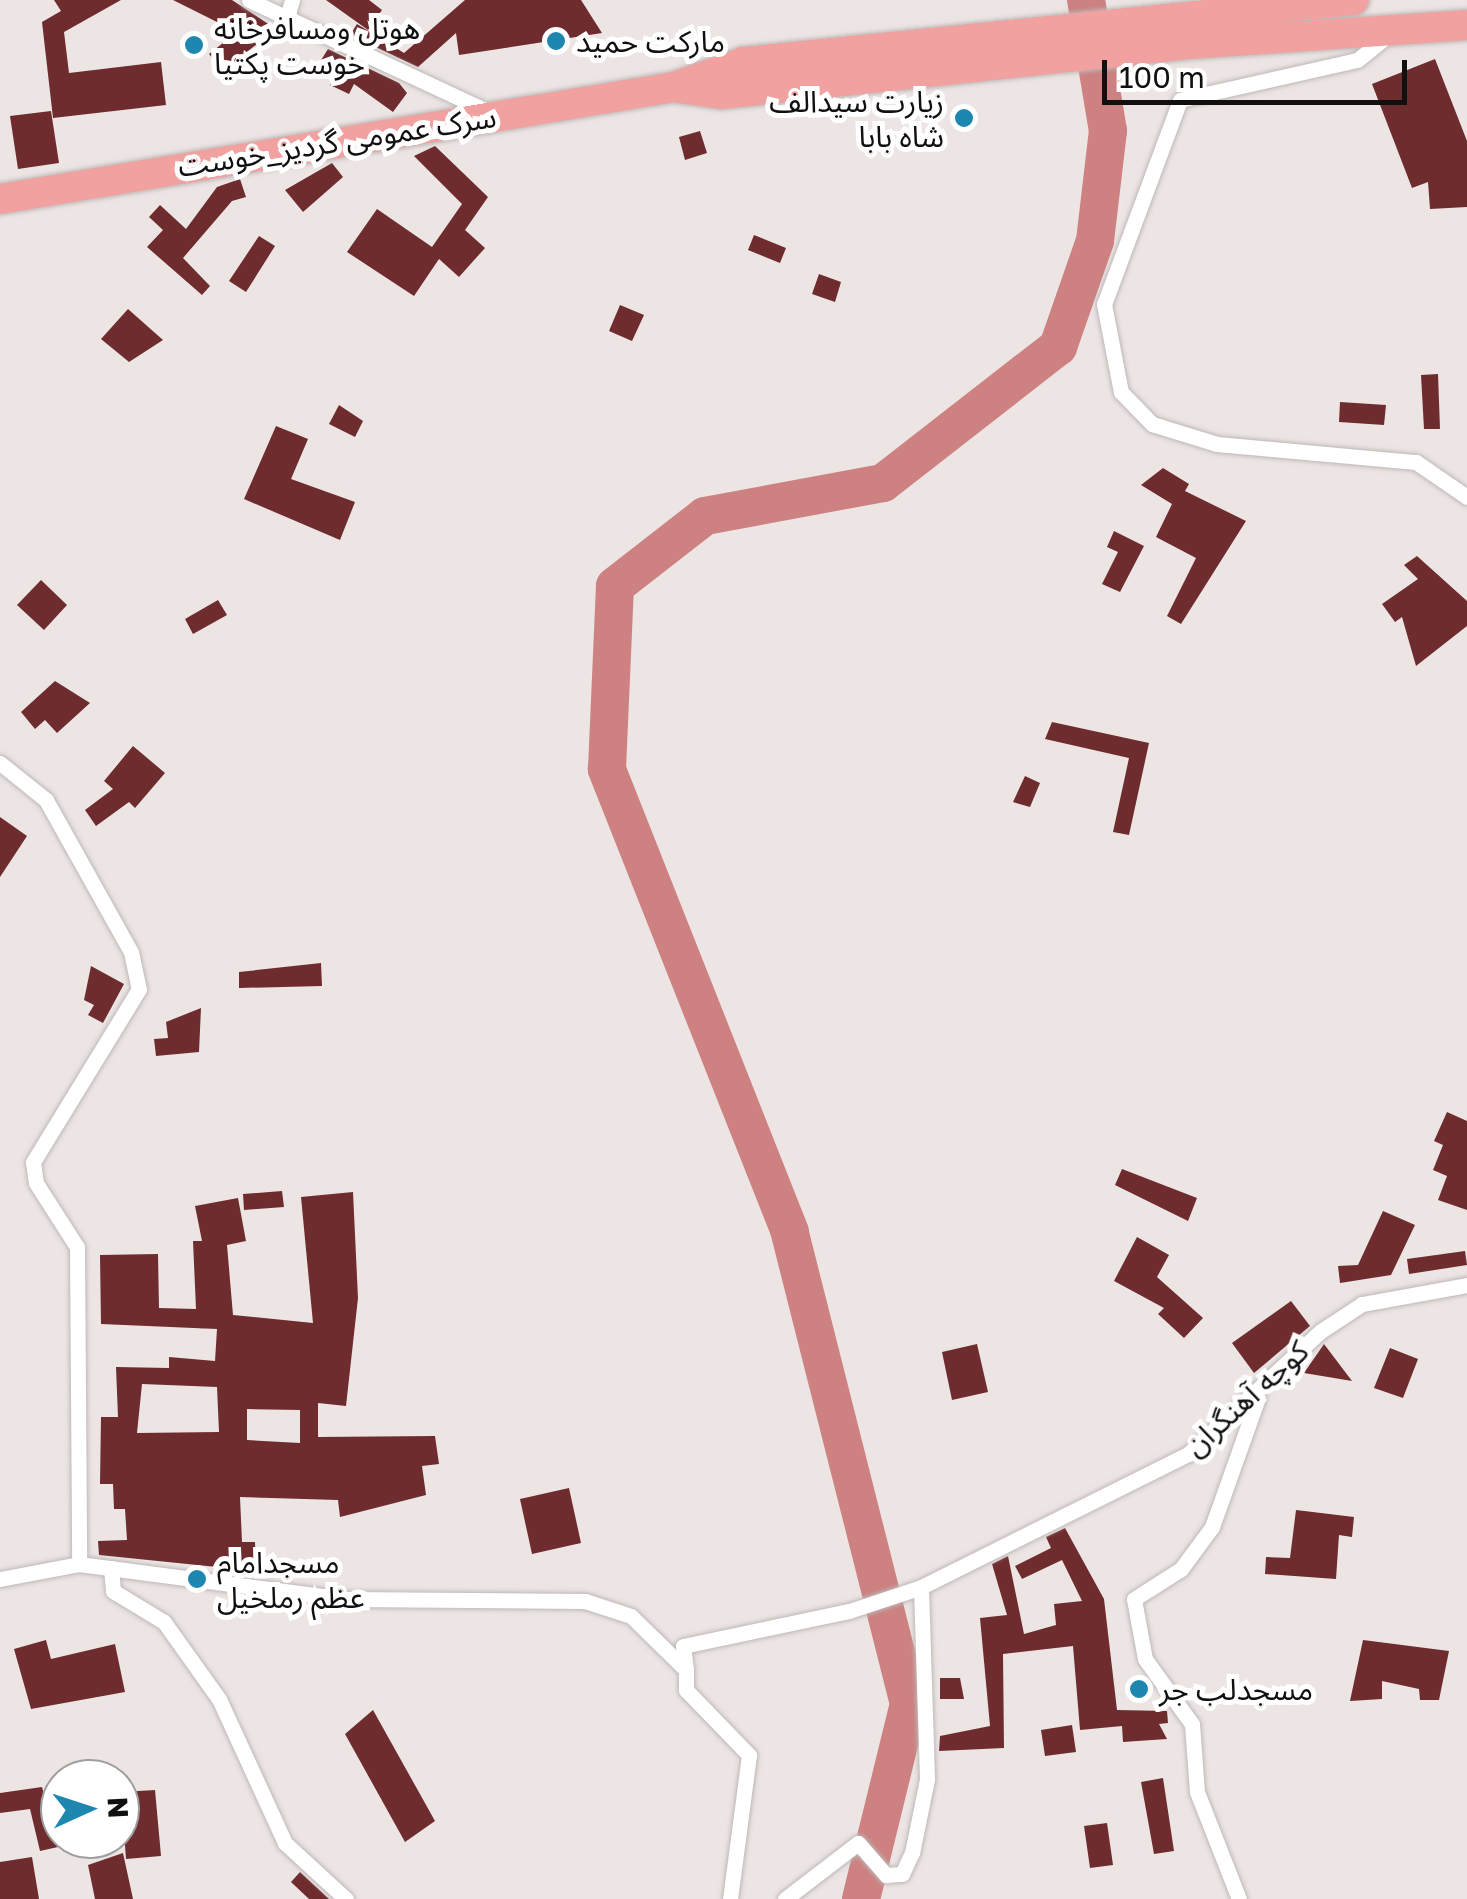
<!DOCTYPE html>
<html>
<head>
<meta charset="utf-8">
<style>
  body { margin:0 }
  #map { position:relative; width:1467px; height:1899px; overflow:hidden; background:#ece5e4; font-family:"Golos Text","Noto Sans Arabic",sans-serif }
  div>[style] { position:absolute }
  .river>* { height:38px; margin:-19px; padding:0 19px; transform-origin:19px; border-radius:19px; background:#cd8181 }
  .building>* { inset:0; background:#6e2c2f }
  .roads { filter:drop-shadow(0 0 2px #beb8b7) drop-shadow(0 0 2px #beb8b7) }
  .street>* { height:15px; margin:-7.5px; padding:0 7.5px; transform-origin:7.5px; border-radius:7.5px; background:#fff }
  .highway>* { height:30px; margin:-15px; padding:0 15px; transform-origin:15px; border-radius:15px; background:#f0a1a0 }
  .dots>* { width:28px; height:28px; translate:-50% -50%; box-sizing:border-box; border:5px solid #fff; border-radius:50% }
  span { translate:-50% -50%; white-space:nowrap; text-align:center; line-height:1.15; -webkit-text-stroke:10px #fff; paint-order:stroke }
  .poi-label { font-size:30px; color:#120f0f }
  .left { translate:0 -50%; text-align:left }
  .right { translate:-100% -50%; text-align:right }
  .street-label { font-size:30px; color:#120f0f }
  .north { position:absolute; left:40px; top:1759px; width:100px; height:100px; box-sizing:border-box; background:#fff; border:2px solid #a09f9f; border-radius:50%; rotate:87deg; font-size:28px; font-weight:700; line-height:40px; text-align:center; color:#120f0f }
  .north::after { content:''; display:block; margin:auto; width:35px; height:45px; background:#1e87af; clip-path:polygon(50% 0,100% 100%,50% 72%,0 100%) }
  .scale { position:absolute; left:1102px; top:60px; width:305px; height:45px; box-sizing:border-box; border:5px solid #120f0f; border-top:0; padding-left:12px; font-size:30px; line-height:35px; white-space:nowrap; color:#120f0f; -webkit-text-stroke:8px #fff; paint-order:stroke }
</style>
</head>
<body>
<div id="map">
  <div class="river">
    <i style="left:861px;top:1899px;width:201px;rotate:-76.2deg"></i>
    <i style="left:909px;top:1704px;width:487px;rotate:-104.2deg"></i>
    <i style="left:790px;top:1232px;width:498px;rotate:-111.6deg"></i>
    <i style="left:607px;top:769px;width:183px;rotate:-87.5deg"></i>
    <i style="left:615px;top:586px;width:114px;rotate:-37.9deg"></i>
    <i style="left:705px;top:516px;width:181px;rotate:-10.5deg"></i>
    <i style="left:883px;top:483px;width:222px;rotate:-37.9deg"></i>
    <i style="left:1058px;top:347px;width:112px;rotate:-70.8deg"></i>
    <i style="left:1095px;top:241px;width:111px;rotate:-83.3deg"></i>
    <i style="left:1108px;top:131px;width:133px;rotate:-99.5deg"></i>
  </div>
  <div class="building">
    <i style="clip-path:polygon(54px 0,121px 0,64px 32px,69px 73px,161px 62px,166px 105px,53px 118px,42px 22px,61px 11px)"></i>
    <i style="clip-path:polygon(173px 0,232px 0,276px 29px,223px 71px,209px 54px,237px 32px)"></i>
    <i style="clip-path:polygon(326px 0,369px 0,382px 10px,368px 30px)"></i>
    <i style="clip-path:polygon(465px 0,581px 0,602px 33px,459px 55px,456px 33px,418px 67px,350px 35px,357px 24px,404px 53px)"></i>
    <i style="clip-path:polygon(328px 49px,399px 83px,407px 93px,393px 112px,354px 84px,349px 94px,330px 85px,334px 75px,318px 65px)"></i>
    <i style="clip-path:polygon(1435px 59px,1467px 141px,1467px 207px,1430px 209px,1428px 182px,1412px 188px,1372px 84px)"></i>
    <i style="clip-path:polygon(51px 111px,59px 163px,18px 169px,10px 116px)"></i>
    <i style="clip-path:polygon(700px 131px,707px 153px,685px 160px,679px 137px)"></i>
    <i style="clip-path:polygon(435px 146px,488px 197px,465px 230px,485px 248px,459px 277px,439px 259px,414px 296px,347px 252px,377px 209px,432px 247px,462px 204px,414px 156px)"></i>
    <i style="clip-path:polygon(332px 163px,343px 177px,303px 212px,285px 190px)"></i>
    <i style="clip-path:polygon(240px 179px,246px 197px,232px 201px,183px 258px,210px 286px,202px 295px,147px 247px,163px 230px,149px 217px,160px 205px,186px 229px,217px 187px)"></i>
    <i style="clip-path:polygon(754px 235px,786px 248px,780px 263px,748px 250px)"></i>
    <i style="clip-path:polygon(259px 236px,275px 246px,246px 292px,229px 281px)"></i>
    <i style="clip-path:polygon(819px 274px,841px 282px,835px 302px,812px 294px)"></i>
    <i style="clip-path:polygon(620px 305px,644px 315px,632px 341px,609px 331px)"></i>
    <i style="clip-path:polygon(128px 309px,163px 340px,129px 362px,101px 339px)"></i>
    <i style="clip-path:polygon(1438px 374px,1440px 429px,1424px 429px,1421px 375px)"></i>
    <i style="clip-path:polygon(1340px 402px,1386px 405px,1384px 425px,1339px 422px)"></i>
    <i style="clip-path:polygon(339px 405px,363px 421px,355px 437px,329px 424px)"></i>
    <i style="clip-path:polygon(276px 426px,308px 439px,291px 479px,355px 502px,340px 540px,244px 499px)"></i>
    <i style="clip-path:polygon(1163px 468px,1189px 484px,1185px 491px,1246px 521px,1181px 624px,1167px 616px,1196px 558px,1156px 537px,1172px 504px,1141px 485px)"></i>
    <i style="clip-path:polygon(1114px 531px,1144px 546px,1120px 592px,1102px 584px,1118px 552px,1107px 547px)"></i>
    <i style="clip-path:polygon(1417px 556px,1467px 601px,1467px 626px,1416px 666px,1402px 617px,1395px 622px,1382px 604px,1418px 579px,1404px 565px)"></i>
    <i style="clip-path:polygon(41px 580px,67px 605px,44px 630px,17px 605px)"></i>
    <i style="clip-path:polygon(218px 600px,227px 615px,193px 634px,185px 619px)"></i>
    <i style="clip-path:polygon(55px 681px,90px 703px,57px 733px,45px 720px,35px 729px,21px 712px)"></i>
    <i style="clip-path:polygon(1052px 722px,1149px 743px,1129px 835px,1113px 832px,1129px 758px,1045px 739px)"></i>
    <i style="clip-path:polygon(133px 746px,165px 773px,135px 808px,129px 802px,96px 826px,85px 810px,113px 789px,104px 781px)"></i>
    <i style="clip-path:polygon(1025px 776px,1040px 783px,1030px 807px,1013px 802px)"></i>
    <i style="clip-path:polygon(0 817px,27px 836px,0 877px)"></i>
    <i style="clip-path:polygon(321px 963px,322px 986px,239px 988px,239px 972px)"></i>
    <i style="clip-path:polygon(91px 966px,124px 984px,103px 1023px,88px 1015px,94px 1005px,84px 1000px)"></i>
    <i style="clip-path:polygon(201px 1008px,199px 1052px,156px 1056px,154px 1039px,168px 1038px,166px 1022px)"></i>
    <i style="clip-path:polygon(1447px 1112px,1467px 1121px,1467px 1210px,1438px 1200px,1447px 1176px,1433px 1170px,1443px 1145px,1434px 1141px)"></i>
    <i style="clip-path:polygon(1122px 1169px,1197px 1198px,1188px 1221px,1115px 1185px)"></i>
    <i style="clip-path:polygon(282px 1191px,284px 1207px,244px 1210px,243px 1194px)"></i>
    <i style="clip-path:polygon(evenodd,353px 1192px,358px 1298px,346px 1406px,318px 1403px,318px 1437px,435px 1436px,439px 1464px,422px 1466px,426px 1495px,340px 1517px,338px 1500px,240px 1497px,242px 1542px,255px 1542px,256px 1571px,99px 1555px,98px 1541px,127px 1540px,125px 1509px,114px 1509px,113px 1484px,100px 1484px,101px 1417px,118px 1417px,116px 1367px,169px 1368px,169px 1357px,215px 1361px,217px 1329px,101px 1324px,100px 1255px,158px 1254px,159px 1308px,196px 1309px,193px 1241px,202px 1241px,195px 1206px,238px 1198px,246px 1241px,227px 1245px,233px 1315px,313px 1323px,301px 1197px,353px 1192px,142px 1384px,217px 1387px,219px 1432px,137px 1433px,142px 1384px,353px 1192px,247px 1409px,300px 1410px,300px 1443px,247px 1440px,247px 1409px)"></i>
    <i style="clip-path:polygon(1383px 1211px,1415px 1225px,1391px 1275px,1340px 1283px,1338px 1266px,1358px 1265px)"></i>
    <i style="clip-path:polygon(1137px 1237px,1169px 1255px,1157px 1277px,1203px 1318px,1184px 1338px,1158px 1314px,1164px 1308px,1114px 1281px)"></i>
    <i style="clip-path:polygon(1465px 1251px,1467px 1265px,1409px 1274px,1407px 1259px)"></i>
    <i style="clip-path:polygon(1291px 1301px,1310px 1326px,1254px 1373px,1232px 1343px)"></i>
    <i style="clip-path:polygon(977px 1344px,988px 1392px,952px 1400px,942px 1352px)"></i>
    <i style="clip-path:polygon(1324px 1344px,1352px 1381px,1304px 1373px)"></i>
    <i style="clip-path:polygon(1390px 1348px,1418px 1359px,1403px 1398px,1374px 1388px)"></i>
    <i style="clip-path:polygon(569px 1488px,581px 1543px,532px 1554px,520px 1499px)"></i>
    <i style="clip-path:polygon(1296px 1510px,1354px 1517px,1352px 1537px,1339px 1535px,1336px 1579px,1265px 1574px,1266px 1557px,1290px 1558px)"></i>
    <i style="clip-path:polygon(1065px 1528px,1104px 1599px,1117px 1710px,1167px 1711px,1168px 1723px,1159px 1724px,1167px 1739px,1123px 1742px,1122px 1726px,1080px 1730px,1073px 1646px,1003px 1654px,1004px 1748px,939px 1751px,940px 1736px,990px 1726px,980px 1618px,1007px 1615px,992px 1564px,1008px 1556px,1024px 1634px,1056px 1625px,1054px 1604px,1082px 1601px,1062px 1560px,1022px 1579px,1015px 1566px,1051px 1548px,1046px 1537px)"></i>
    <i style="clip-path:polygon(46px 1640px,51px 1659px,115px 1644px,125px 1692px,31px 1709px,14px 1649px)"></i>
    <i style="clip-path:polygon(1363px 1640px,1449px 1651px,1439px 1700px,1420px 1700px,1419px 1689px,1382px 1681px,1382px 1699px,1350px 1701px)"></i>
    <i style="clip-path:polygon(940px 1678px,960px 1678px,964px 1699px,940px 1699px)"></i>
    <i style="clip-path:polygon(373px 1710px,435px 1821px,405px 1842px,345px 1734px)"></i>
    <i style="clip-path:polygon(1072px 1725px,1076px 1752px,1045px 1756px,1041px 1730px)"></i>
    <i style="clip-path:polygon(1163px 1778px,1174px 1851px,1154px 1854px,1141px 1782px)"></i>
    <i style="clip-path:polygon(42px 1787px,58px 1847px,40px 1851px,30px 1809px,0 1813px,0 1793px)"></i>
    <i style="clip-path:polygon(155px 1790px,161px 1856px,126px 1859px,121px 1792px)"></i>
    <i style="clip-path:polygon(1107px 1823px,1113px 1865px,1090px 1868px,1084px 1826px)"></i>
    <i style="clip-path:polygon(123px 1853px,133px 1899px,95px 1899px,88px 1865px)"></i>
    <i style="clip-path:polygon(32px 1857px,39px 1899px,0 1899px,0 1862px)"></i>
    <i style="clip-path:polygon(300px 1872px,329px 1899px,309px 1899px,291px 1882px)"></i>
  </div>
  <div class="roads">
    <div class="street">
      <i style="left:249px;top:0;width:269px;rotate:25deg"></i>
      <i style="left:286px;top:20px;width:21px;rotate:-73deg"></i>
      <i style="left:1387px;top:36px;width:38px;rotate:141deg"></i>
      <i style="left:1357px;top:60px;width:181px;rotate:167.3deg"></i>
      <i style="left:1180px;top:100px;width:218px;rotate:110.4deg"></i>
      <i style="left:1104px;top:304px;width:90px;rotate:79.1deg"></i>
      <i style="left:1121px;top:392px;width:45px;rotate:45.9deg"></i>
      <i style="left:1152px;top:424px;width:68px;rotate:17.1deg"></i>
      <i style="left:1217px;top:444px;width:200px;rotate:5.2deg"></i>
      <i style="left:1416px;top:462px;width:62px;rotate:34.5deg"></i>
      <i style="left:0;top:763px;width:59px;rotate:38.8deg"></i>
      <i style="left:46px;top:800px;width:174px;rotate:60.8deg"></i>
      <i style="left:131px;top:952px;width:38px;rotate:78deg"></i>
      <i style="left:139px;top:989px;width:203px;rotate:121.5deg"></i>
      <i style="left:33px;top:1162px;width:21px;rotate:82deg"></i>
      <i style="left:36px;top:1183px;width:76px;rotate:57.4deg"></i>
      <i style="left:77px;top:1247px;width:317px;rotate:89.6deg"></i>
      <i style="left:111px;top:1568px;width:23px;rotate:85deg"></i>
      <i style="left:113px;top:1591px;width:60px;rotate:31.3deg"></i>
      <i style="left:164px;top:1622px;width:95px;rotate:54.5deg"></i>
      <i style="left:219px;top:1699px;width:158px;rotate:65.4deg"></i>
      <i style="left:285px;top:1843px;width:83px;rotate:42.6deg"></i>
      <i style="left:0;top:1579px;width:80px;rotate:-10.8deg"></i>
      <i style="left:79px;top:1564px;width:268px;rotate:7.5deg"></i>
      <i style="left:345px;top:1599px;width:240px;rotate:0.5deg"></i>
      <i style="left:585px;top:1601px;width:48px;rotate:18.1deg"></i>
      <i style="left:631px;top:1616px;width:77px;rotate:44.5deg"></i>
      <i style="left:686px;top:1670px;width:20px;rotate:90deg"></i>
      <i style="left:686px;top:1690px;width:91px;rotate:45.9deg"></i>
      <i style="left:749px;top:1755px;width:145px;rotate:97.5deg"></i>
      <i style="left:686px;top:1670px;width:24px;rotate:-97deg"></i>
      <i style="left:683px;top:1646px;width:170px;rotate:-11.9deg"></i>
      <i style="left:849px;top:1611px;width:76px;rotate:-18.4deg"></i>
      <i style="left:921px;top:1587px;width:298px;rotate:-26.5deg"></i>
      <i style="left:1188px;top:1454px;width:181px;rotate:-42.8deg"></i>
      <i style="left:1321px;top:1331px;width:49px;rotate:-33.4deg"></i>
      <i style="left:1362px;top:1304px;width:107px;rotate:-10.3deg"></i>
      <i style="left:785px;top:1899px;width:92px;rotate:-37.5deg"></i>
      <i style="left:858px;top:1843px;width:43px;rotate:48.8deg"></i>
      <i style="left:886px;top:1875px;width:16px;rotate:-4deg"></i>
      <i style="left:902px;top:1874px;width:23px;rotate:-65deg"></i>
      <i style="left:912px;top:1853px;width:76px;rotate:-78.5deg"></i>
      <i style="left:927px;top:1779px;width:192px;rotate:-91.8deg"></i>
      <i style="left:1239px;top:1899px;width:115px;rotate:-111.4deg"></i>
      <i style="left:1197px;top:1792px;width:68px;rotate:-94.2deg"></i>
      <i style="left:1192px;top:1724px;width:80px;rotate:-125.9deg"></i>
      <i style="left:1145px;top:1659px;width:61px;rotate:-100.4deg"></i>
      <i style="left:1134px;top:1599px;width:56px;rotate:-32.6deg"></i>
      <i style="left:1181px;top:1569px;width:52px;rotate:-53.6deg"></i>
      <i style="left:1212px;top:1527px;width:137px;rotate:-70.4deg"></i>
    </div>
    <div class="highway">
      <i style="left:679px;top:88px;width:42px;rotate:8.1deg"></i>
      <i style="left:721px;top:94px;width:471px;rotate:-6.1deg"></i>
      <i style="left:1189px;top:44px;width:279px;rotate:-3.9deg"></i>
      <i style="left:0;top:199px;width:683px;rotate:-9.43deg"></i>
      <i style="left:674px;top:87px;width:74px;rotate:-19.7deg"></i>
      <i style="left:744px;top:62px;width:613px;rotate:-5.8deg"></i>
    </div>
  </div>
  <div class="dots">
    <i style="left:556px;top:41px;background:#1e87af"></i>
    <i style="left:194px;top:45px;background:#1e87af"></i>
    <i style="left:964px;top:118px;background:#1e87af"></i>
    <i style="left:197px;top:1579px;background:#1e87af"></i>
    <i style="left:1139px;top:1689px;background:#1e87af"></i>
  </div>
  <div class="poi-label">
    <span class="left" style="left:214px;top:45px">هوتل ومسافرخانه<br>خوست پکتیا</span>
    <span class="left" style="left:576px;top:41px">مارکت حمید</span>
    <span class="right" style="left:944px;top:118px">زیارت سیدالف<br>شاه بابا</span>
    <span class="left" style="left:217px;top:1579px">مسجدامام<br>عظم رملخیل</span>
    <span class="left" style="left:1159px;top:1689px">مسجدلب جر</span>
  </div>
  <div class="street-label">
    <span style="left:337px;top:141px;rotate:-9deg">سرک عمومی گردیز_خوست</span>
    <span style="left:1246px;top:1398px;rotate:-42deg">کوچه آهنگران</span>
  </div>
  <div class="north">N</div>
  <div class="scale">100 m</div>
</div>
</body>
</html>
